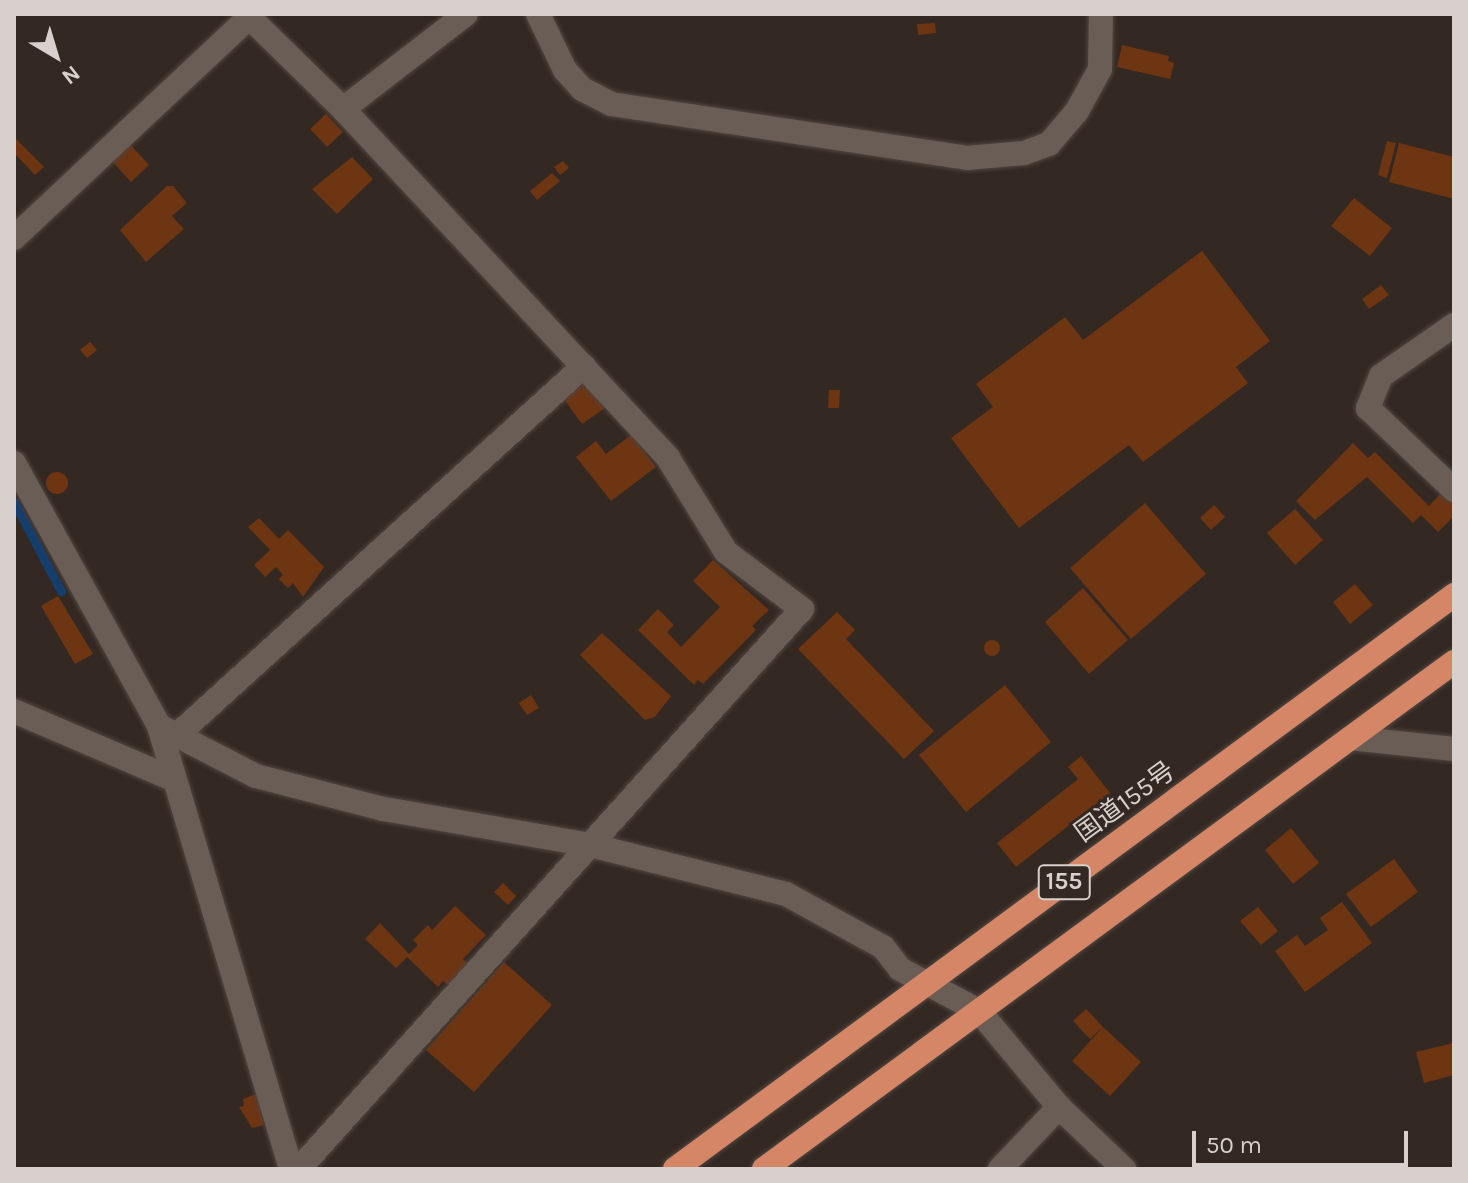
<!DOCTYPE html>
<html>
<head>
<meta charset="utf-8">
<style>
  body { margin:0 }
  #map { position:relative; width:1468px; height:1183px; overflow:hidden; background:#342822; font-family:Karla,"Noto Sans JP",sans-serif }
  div>[style] { position:absolute }
  .stream>* { height:9px; margin:-4.5px; padding:0 4.5px; transform-origin:4.5px; border-radius:4.5px; background:#163e6d }
  .building>* { inset:0; background:#6e3513 }
  .round { border-radius:50% }
  .roads { filter:drop-shadow(0 0 2px #504641) drop-shadow(0 0 2px #504641) }
  .minor>* { height:24px; margin:-12px; padding:0 12px; transform-origin:12px; border-radius:12px; background:#6a5d56 }
  .highway>* { height:24px; margin:-12px; padding:0 12px; transform-origin:12px; border-radius:12px; background:#d48666 }
  span { translate:-50% -50%; white-space:nowrap; text-align:center; line-height:1.15; -webkit-text-stroke:6px #342822; paint-order:stroke }
  .shield-label span { padding:2px 6px; background:#342822; border:2px solid; border-radius:6px; -webkit-text-stroke-width:0 }
  .shield-label { font-size:24px; color:#d8d0cc; font-weight:700 }
  .street-label { font-size:26px; color:#d8d0cc }
  .frame { position:absolute; inset:0; border:16px solid #d8d0cc; pointer-events:none }
  .north { position:absolute; left:16px; top:16px; width:80px; height:80px; -webkit-text-stroke:6px #342822; paint-order:stroke; rotate:142deg; font-size:22px; font-weight:700; line-height:32px; text-align:center; color:#d8d0cc }
  .north::after { content:''; display:block; margin:auto; width:28px; height:36px; background:#d8d0cc; clip-path:polygon(50% 0,100% 100%,50% 72%,0 100%) }
  .scale { position:absolute; left:1192px; top:1131px; width:216px; height:36px; box-sizing:border-box; border:4px solid #d8d0cc; border-top:0; padding-left:10px; font-size:24px; line-height:28px; white-space:nowrap; color:#d8d0cc; -webkit-text-stroke:6px #342822; paint-order:stroke }
</style>
</head>
<body>
<div id="map">
  <div class="stream">
    <i style="left:14px;top:502px;width:101px;rotate:62.2deg"></i>
  </div>
  <div class="building">
    <i style="clip-path:polygon(935px 23px,936px 33px,918px 35px,917px 24px)"></i>
    <i style="clip-path:polygon(1122px 45px,1169px 56px,1168px 61px,1174px 63px,1170px 79px,1117px 67px)"></i>
    <i style="clip-path:polygon(326px 114px,343px 132px,327px 147px,310px 129px)"></i>
    <i style="clip-path:polygon(14px 137px,44px 167px,35px 175px,14px 153px)"></i>
    <i style="clip-path:polygon(1387px 141px,1396px 143px,1387px 178px,1378px 175px)"></i>
    <i style="clip-path:polygon(129px 143px,149px 165px,131px 182px,111px 160px)"></i>
    <i style="clip-path:polygon(1399px 143px,1454px 157px,1454px 199px,1389px 182px)"></i>
    <i style="clip-path:polygon(352px 157px,373px 179px,337px 214px,312px 189px)"></i>
    <i style="clip-path:polygon(563px 161px,569px 168px,560px 175px,554px 167px)"></i>
    <i style="clip-path:polygon(552px 173px,560px 181px,537px 200px,530px 191px)"></i>
    <i style="clip-path:polygon(167px 186px,173px 186px,187px 203px,172px 216px,184px 229px,146px 262px,120px 230px)"></i>
    <i style="clip-path:polygon(1354px 198px,1392px 228px,1370px 256px,1331px 226px)"></i>
    <i style="clip-path:polygon(1202px 251px,1270px 341px,1236px 367px,1248px 383px,1143px 462px,1129px 445px,1019px 528px,951px 438px,993px 407px,976px 384px,1065px 317px,1083px 340px)"></i>
    <i style="clip-path:polygon(1381px 285px,1389px 295px,1369px 309px,1362px 299px)"></i>
    <i style="clip-path:polygon(90px 342px,97px 350px,87px 358px,80px 350px)"></i>
    <i style="clip-path:polygon(587px 382px,605px 408px,582px 424px,564px 399px)"></i>
    <i style="clip-path:polygon(829px 390px,840px 390px,839px 408px,828px 408px)"></i>
    <i style="clip-path:polygon(631px 435px,656px 467px,611px 501px,576px 457px,596px 441px,606px 454px)"></i>
    <i style="clip-path:polygon(1353px 443px,1368px 458px,1375px 452px,1429px 506px,1442px 492px,1454px 504px,1454px 516px,1438px 532px,1421px 515px,1413px 523px,1367px 477px,1315px 520px,1296px 501px)"></i>
    <i class="round" style="left:46px;top:472px;width:22px;height:22px"></i>
    <i style="clip-path:polygon(1145px 503px,1206px 574px,1131px 639px,1070px 568px)"></i>
    <i style="clip-path:polygon(1214px 505px,1225px 517px,1211px 530px,1200px 518px)"></i>
    <i style="clip-path:polygon(1295px 509px,1323px 540px,1295px 565px,1267px 533px)"></i>
    <i style="clip-path:polygon(259px 518px,279px 539px,288px 530px,324px 567px,303px 597px,293px 583px,288px 588px,279px 579px,283px 575px,276px 567px,265px 577px,254px 565px,270px 550px,248px 527px)"></i>
    <i style="clip-path:polygon(713px 560px,769px 610px,752px 626px,756px 630px,703px 684px,698px 680px,694px 685px,638px 630px,658px 609px,674px 625px,667px 632px,681px 647px,720px 607px,693px 581px)"></i>
    <i style="clip-path:polygon(1355px 584px,1373px 605px,1350px 624px,1333px 602px)"></i>
    <i style="clip-path:polygon(1083px 588px,1128px 640px,1089px 674px,1045px 622px)"></i>
    <i style="clip-path:polygon(58px 596px,93px 654px,75px 664px,41px 606px)"></i>
    <i style="clip-path:polygon(837px 612px,855px 630px,846px 639px,934px 731px,904px 759px,798px 649px)"></i>
    <i style="clip-path:polygon(602px 633px,671px 696px,655px 717px,645px 720px,580px 655px)"></i>
    <i class="round" style="left:984px;top:640px;width:16px;height:16px"></i>
    <i style="clip-path:polygon(1005px 685px,1051px 742px,966px 812px,919px 755px)"></i>
    <i style="clip-path:polygon(531px 695px,539px 708px,527px 715px,519px 703px)"></i>
    <i style="clip-path:polygon(1081px 756px,1110px 793px,1016px 867px,997px 843px,1078px 779px,1068px 767px)"></i>
    <i style="clip-path:polygon(1291px 828px,1319px 863px,1293px 884px,1265px 850px)"></i>
    <i style="clip-path:polygon(1394px 859px,1418px 892px,1371px 927px,1346px 894px)"></i>
    <i style="clip-path:polygon(503px 883px,516px 896px,508px 905px,494px 892px)"></i>
    <i style="clip-path:polygon(1342px 902px,1372px 943px,1305px 992px,1275px 951px,1297px 935px,1305px 946px,1328px 930px,1320px 918px)"></i>
    <i style="clip-path:polygon(455px 906px,486px 935px,463px 959px,469px 965px,449px 986px,443px 981px,438px 987px,407px 957px,396px 968px,365px 939px,380px 923px,409px 954px,418px 945px,413px 940px,428px 925px,432px 930px)"></i>
    <i style="clip-path:polygon(1258px 907px,1278px 931px,1261px 945px,1240px 921px)"></i>
    <i style="clip-path:polygon(504px 962px,552px 1005px,474px 1092px,426px 1050px)"></i>
    <i style="clip-path:polygon(1086px 1009px,1103px 1027px,1090px 1039px,1073px 1021px)"></i>
    <i style="clip-path:polygon(1103px 1027px,1141px 1062px,1110px 1096px,1072px 1061px)"></i>
    <i style="clip-path:polygon(1453px 1043px,1454px 1075px,1424px 1083px,1416px 1052px)"></i>
    <i style="clip-path:polygon(256px 1094px,264px 1125px,252px 1128px,239px 1107px,244px 1106px,243px 1099px)"></i>
  </div>
  <div class="roads">
    <div class="minor">
      <i style="left:246px;top:14px;width:136px;rotate:44.4deg"></i>
      <i style="left:343px;top:109px;width:477px;rotate:47deg"></i>
      <i style="left:668px;top:458px;width:110px;rotate:58.3deg"></i>
      <i style="left:726px;top:552px;width:95px;rotate:36.9deg"></i>
      <i style="left:802px;top:609px;width:753px;rotate:131.93deg"></i>
      <i style="left:538px;top:14px;width:62px;rotate:64.3deg"></i>
      <i style="left:565px;top:70px;width:25px;rotate:48deg"></i>
      <i style="left:582px;top:89px;width:33px;rotate:27deg"></i>
      <i style="left:611px;top:104px;width:360px;rotate:8.6deg"></i>
      <i style="left:967px;top:158px;width:57px;rotate:-5deg"></i>
      <i style="left:1024px;top:153px;width:27px;rotate:-20deg"></i>
      <i style="left:1049px;top:144px;width:43px;rotate:-49.7deg"></i>
      <i style="left:1077px;top:111px;width:48px;rotate:-61.3deg"></i>
      <i style="left:1100px;top:69px;width:55px;rotate:-89deg"></i>
      <i style="left:343px;top:109px;width:155px;rotate:-37.7deg"></i>
      <i style="left:14px;top:238px;width:323px;rotate:-43.2deg"></i>
      <i style="left:1454px;top:325px;width:89px;rotate:145.1deg"></i>
      <i style="left:1381px;top:376px;width:35px;rotate:112deg"></i>
      <i style="left:1368px;top:408px;width:119px;rotate:43.6deg"></i>
      <i style="left:14px;top:463px;width:300px;rotate:61.1deg"></i>
      <i style="left:159px;top:726px;width:462px;rotate:73.4deg"></i>
      <i style="left:14px;top:711px;width:173px;rotate:23.2deg"></i>
      <i style="left:159px;top:726px;width:109px;rotate:27.3deg"></i>
      <i style="left:256px;top:776px;width:132px;rotate:14.5deg"></i>
      <i style="left:384px;top:809px;width:209px;rotate:9.9deg"></i>
      <i style="left:590px;top:845px;width:202px;rotate:14deg"></i>
      <i style="left:786px;top:894px;width:111px;rotate:28.7deg"></i>
      <i style="left:883px;top:947px;width:28px;rotate:52deg"></i>
      <i style="left:900px;top:969px;width:89px;rotate:28deg"></i>
      <i style="left:979px;top:1011px;width:125px;rotate:50.2deg"></i>
      <i style="left:1059px;top:1107px;width:90px;rotate:43.6deg"></i>
      <i style="left:177px;top:735px;width:549px;rotate:-42.2deg"></i>
      <i style="left:1350px;top:738px;width:105px;rotate:6deg"></i>
      <i style="left:1000px;top:1169px;width:86px;rotate:-46.4deg"></i>
    </div>
    <div class="highway">
      <i style="left:675px;top:1169px;width:968px;rotate:-36.38deg"></i>
      <i style="left:764px;top:1169px;width:856px;rotate:-36.31deg"></i>
    </div>
  </div>
  <div class="shield-label">
    <span style="left:1064px;top:882px">155</span>
  </div>
  <div class="street-label">
    <span style="left:1125px;top:802px;rotate:-36deg">国道155号</span>
  </div>
  <div class="frame"></div>
  <div class="north">N</div>
  <div class="scale">50 m</div>
</div>
</body>
</html>
